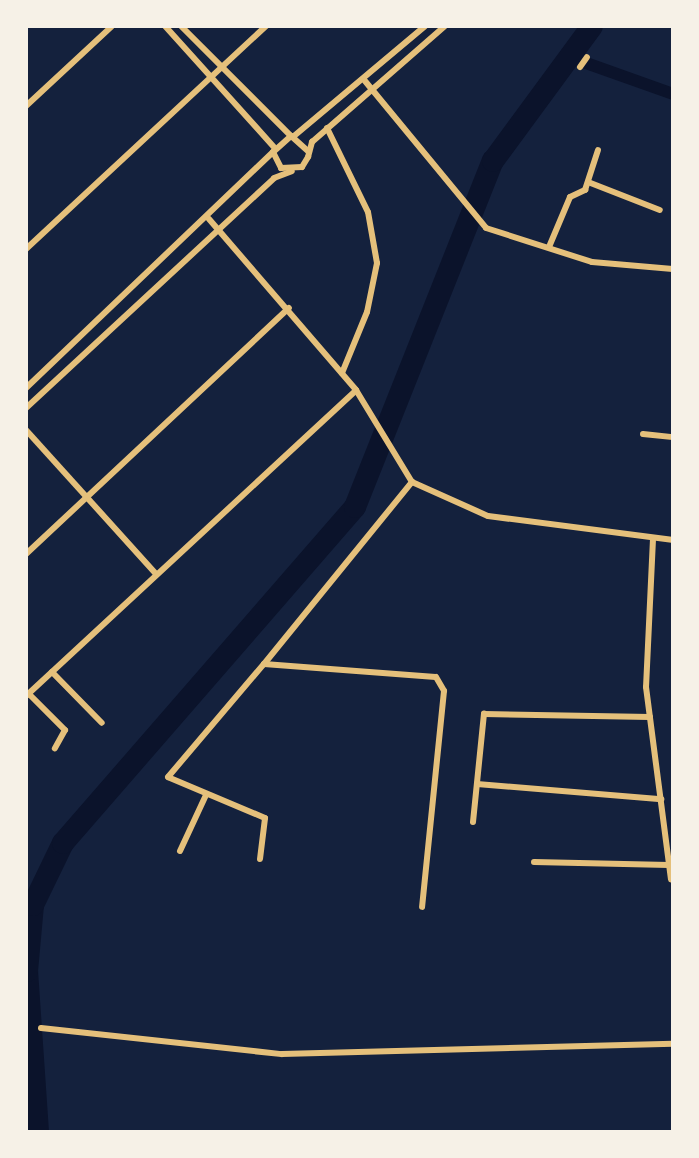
<!DOCTYPE html>
<html>
<head>
<meta charset="utf-8">
<style>
  body { margin:0 }
  #map { position:relative; width:699px; height:1158px; overflow:hidden; background:#14213d; font-family:Rubik,sans-serif }
  div>[style] { position:absolute }
  .canal>* { height:12px; margin:-6px; padding:0 6px; transform-origin:6px; border-radius:6px; background:#0b132b }
  .river>* { height:22px; margin:-11px; padding:0 11px; transform-origin:11px; border-radius:11px; background:#0b132b }
  .minor>* { height:6px; margin:-3px; padding:0 3px; transform-origin:3px; border-radius:3px; background:#e5c07b }
  span { translate:-50% -50%; white-space:nowrap; text-align:center; line-height:1.15; -webkit-text-stroke:8px #f6f1e7; paint-order:stroke }
  .frame { position:absolute; inset:0; border:28px solid #f6f1e7; pointer-events:none }
</style>
</head>
<body>
<div id="map">
  <div class="canal">
    <i style="left:572px;top:58px;width:107px;rotate:19.6deg"></i>
    <i style="left:26px;top:1125px;width:13px;rotate:23deg"></i>
  </div>
  <div class="river">
    <i style="left:38px;top:1132px;width:161px;rotate:-93.9deg"></i>
    <i style="left:27px;top:971px;width:66px;rotate:-84.8deg"></i>
    <i style="left:33px;top:905px;width:69px;rotate:-64.2deg"></i>
    <i style="left:63px;top:843px;width:445px;rotate:-49deg"></i>
    <i style="left:355px;top:507px;width:373px;rotate:-68.3deg"></i>
    <i style="left:493px;top:161px;width:167px;rotate:-53.7deg"></i>
  </div>
  <div class="minor">
    <i style="left:165px;top:26px;width:163px;rotate:48deg"></i>
    <i style="left:181px;top:26px;width:156px;rotate:45deg"></i>
    <i style="left:580px;top:67px;width:12px;rotate:-55deg"></i>
    <i style="left:365px;top:81px;width:190px;rotate:50.5deg"></i>
    <i style="left:486px;top:228px;width:111px;rotate:17.8deg"></i>
    <i style="left:592px;top:262px;width:81px;rotate:4.9deg"></i>
    <i style="left:26px;top:106px;width:117px;rotate:-42.9deg"></i>
    <i style="left:327px;top:128px;width:93px;rotate:64deg"></i>
    <i style="left:368px;top:212px;width:52px;rotate:80deg"></i>
    <i style="left:377px;top:263px;width:50px;rotate:101.5deg"></i>
    <i style="left:367px;top:312px;width:66px;rotate:112.3deg"></i>
    <i style="left:294px;top:136px;width:171px;rotate:-40deg"></i>
    <i style="left:309px;top:152px;width:24px;rotate:-138deg"></i>
    <i style="left:291px;top:136px;width:24px;rotate:138deg"></i>
    <i style="left:273px;top:152px;width:18px;rotate:63deg"></i>
    <i style="left:281px;top:168px;width:21px;rotate:-3deg"></i>
    <i style="left:302px;top:167px;width:12px;rotate:-59deg"></i>
    <i style="left:308px;top:157px;width:16px;rotate:-75deg"></i>
    <i style="left:312px;top:142px;width:176px;rotate:-41.1deg"></i>
    <i style="left:588px;top:182px;width:77px;rotate:21.3deg"></i>
    <i style="left:209px;top:219px;width:225px;rotate:49.3deg"></i>
    <i style="left:356px;top:390px;width:108px;rotate:58.7deg"></i>
    <i style="left:412px;top:482px;width:83px;rotate:24.1deg"></i>
    <i style="left:488px;top:516px;width:187px;rotate:7.4deg"></i>
    <i style="left:549px;top:247px;width:54px;rotate:-67.2deg"></i>
    <i style="left:570px;top:197px;width:17px;rotate:-25deg"></i>
    <i style="left:585px;top:190px;width:42px;rotate:-72deg"></i>
    <i style="left:26px;top:249px;width:328px;rotate:-42.9deg"></i>
    <i style="left:26px;top:388px;width:342px;rotate:-43.7deg"></i>
    <i style="left:26px;top:408px;width:338px;rotate:-42.8deg"></i>
    <i style="left:274px;top:178px;width:19px;rotate:-21deg"></i>
    <i style="left:26px;top:430px;width:194px;rotate:47.9deg"></i>
    <i style="left:643px;top:434px;width:30px;rotate:6deg"></i>
    <i style="left:653px;top:539px;width:148px;rotate:92.7deg"></i>
    <i style="left:646px;top:687px;width:194px;rotate:82.6deg"></i>
    <i style="left:26px;top:554px;width:360px;rotate:-43.1deg"></i>
    <i style="left:264px;top:664px;width:235px;rotate:-50.9deg"></i>
    <i style="left:52px;top:672px;width:71px;rotate:45.6deg"></i>
    <i style="left:29px;top:694px;width:51px;rotate:45deg"></i>
    <i style="left:65px;top:730px;width:21px;rotate:119deg"></i>
    <i style="left:26px;top:696px;width:450px;rotate:-42.8deg"></i>
    <i style="left:477px;top:784px;width:185px;rotate:4.7deg"></i>
    <i style="left:473px;top:822px;width:109px;rotate:-84.2deg"></i>
    <i style="left:484px;top:714px;width:166px;rotate:1deg"></i>
    <i style="left:180px;top:851px;width:62px;rotate:-65.1deg"></i>
    <i style="left:260px;top:859px;width:41px;rotate:-83deg"></i>
    <i style="left:265px;top:818px;width:105px;rotate:-157.1deg"></i>
    <i style="left:168px;top:777px;width:148px;rotate:-49.7deg"></i>
    <i style="left:264px;top:664px;width:172px;rotate:4.3deg"></i>
    <i style="left:436px;top:677px;width:16px;rotate:60deg"></i>
    <i style="left:444px;top:691px;width:217px;rotate:95.8deg"></i>
    <i style="left:534px;top:862px;width:135px;rotate:1.3deg"></i>
    <i style="left:41px;top:1028px;width:242px;rotate:6.2deg"></i>
    <i style="left:282px;top:1054px;width:391px;rotate:-1.5deg"></i>
  </div>
  <div class="frame"></div>
</div>
</body>
</html>
